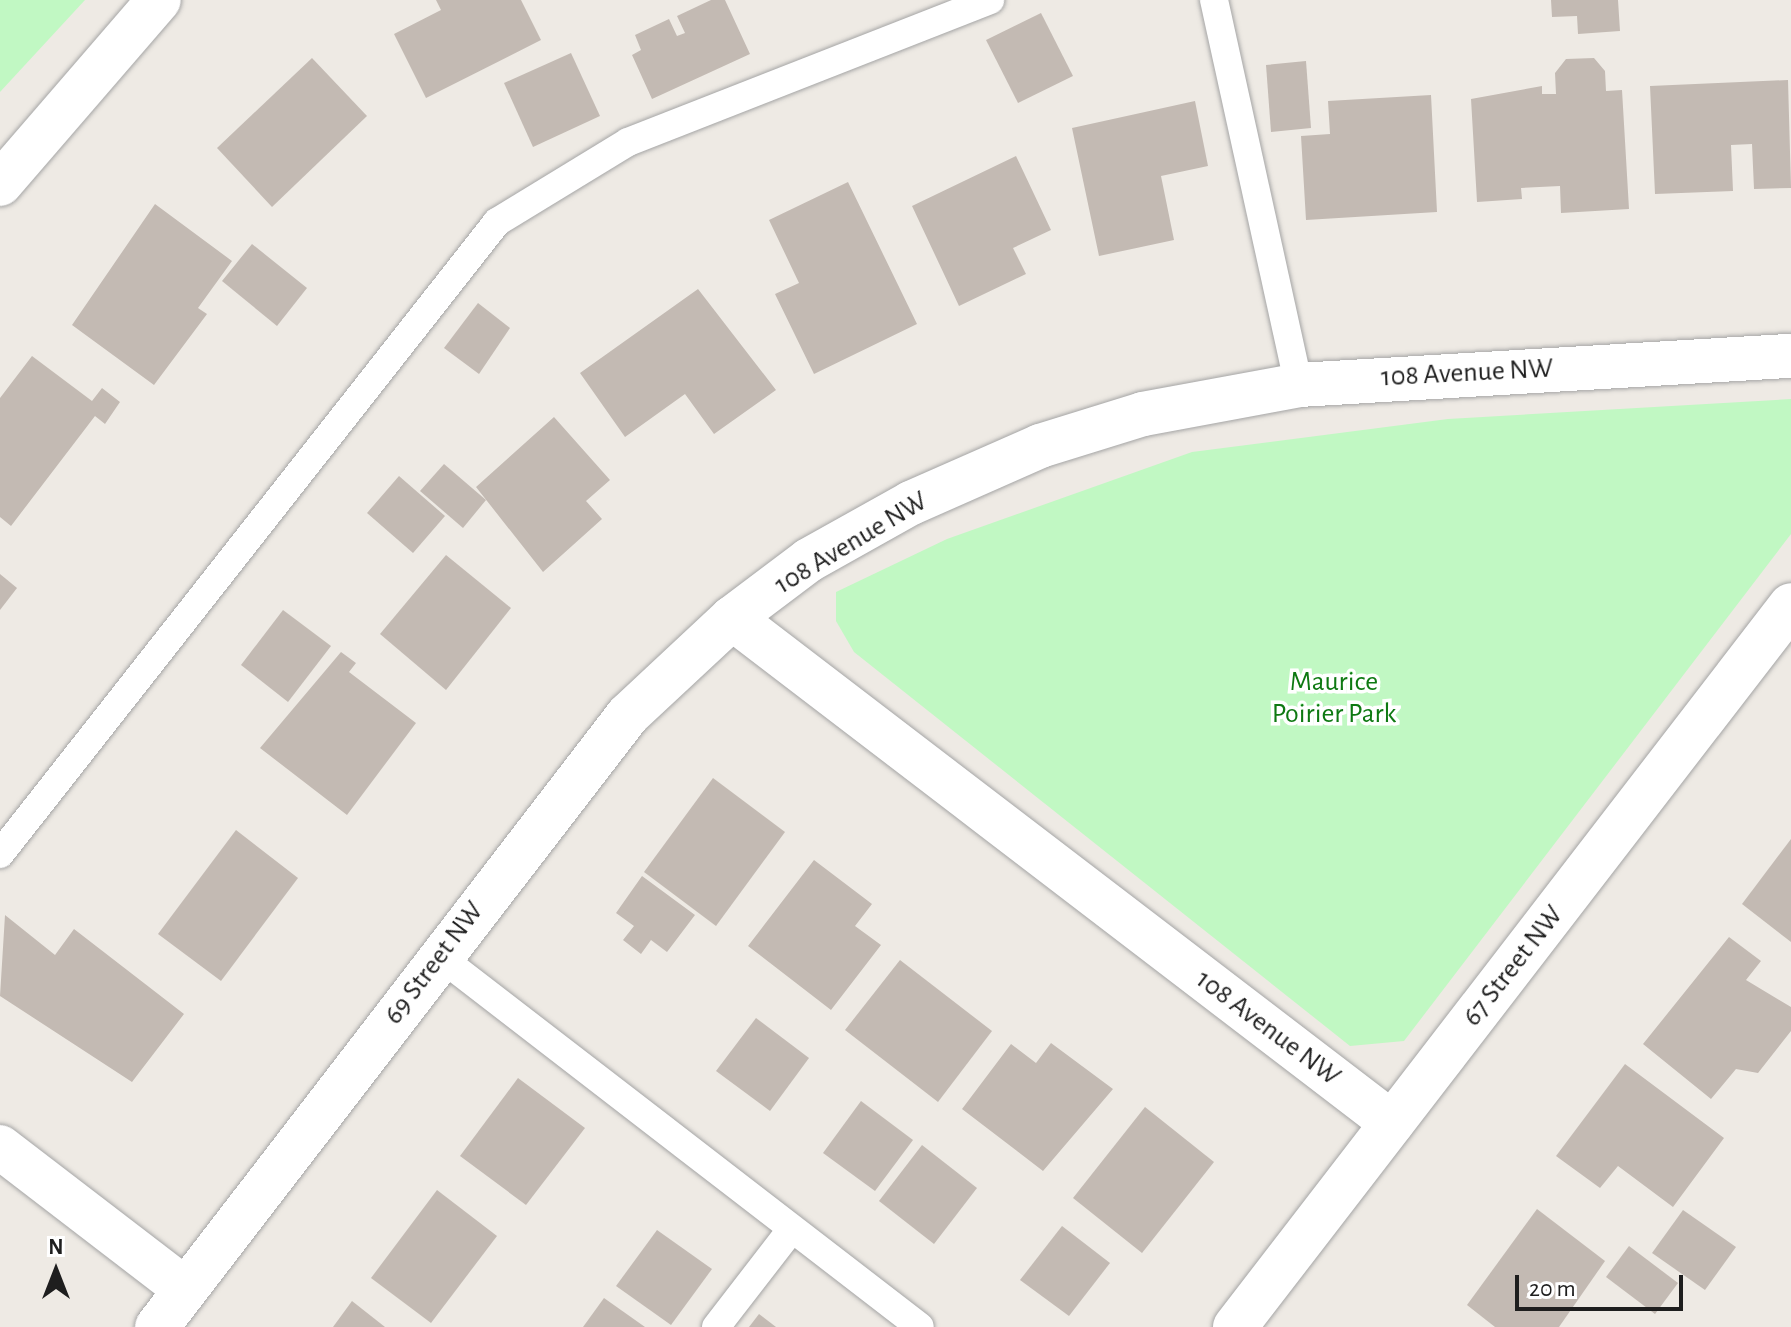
<!DOCTYPE html>
<html>
<head>
<meta charset="utf-8">
<style>
  body { margin:0 }
  #map { position:relative; width:1791px; height:1327px; overflow:hidden; background:#eeeae4; font-family:"Alegreya Sans",sans-serif }
  div>[style] { position:absolute }
  .park>* { inset:0; background:#c1f8c3 }
  .building>* { inset:0; background:#c3bab3 }
  .roads { filter:drop-shadow(0 0 2px #a5a5a5) drop-shadow(0 0 2px #a5a5a5) }
  .lane>* { height:28px; margin:-14px; padding:0 14px; transform-origin:14px; border-radius:14px; background:#fff }
  .street>* { height:44px; margin:-22px; padding:0 22px; transform-origin:22px; border-radius:22px; background:#fff }
  span { translate:-50% -50%; white-space:nowrap; text-align:center; line-height:1.15; -webkit-text-stroke:7px #fff; paint-order:stroke }
  .street-label { font-size:28px; color:#1e1e1e }
  .park-label { font-size:28px; color:#0e7912 }
  .north { position:absolute; left:16px; top:1231px; width:80px; height:80px; -webkit-text-stroke:6px #fff; paint-order:stroke; rotate:0deg; font-size:22px; font-weight:700; line-height:32px; text-align:center; color:#1e1e1e }
  .north::after { content:''; display:block; margin:auto; width:28px; height:36px; background:#1e1e1e; clip-path:polygon(50% 0,100% 100%,50% 72%,0 100%) }
  .scale { position:absolute; left:1515px; top:1275px; width:168px; height:36px; box-sizing:border-box; border:4px solid #1e1e1e; border-top:0; padding-left:10px; font-size:24px; line-height:28px; white-space:nowrap; color:#1e1e1e; -webkit-text-stroke:6px #fff; paint-order:stroke }
</style>
</head>
<body>
<div id="map">
  <div class="park">
    <i style="clip-path:polygon(0 0,85px 0,0 92px)"></i>
    <i style="clip-path:polygon(1791px 399px,1791px 534px,1404px 1041px,1350px 1046px,854px 652px,836px 621px,836px 592px,947px 539px,1192px 452px,1448px 419px)"></i>
  </div>
  <div class="building">
    <i style="clip-path:polygon(436px 0,521px 0,541px 40px,426px 98px,394px 34px,441px 10px)"></i>
    <i style="clip-path:polygon(711px 0,725px 0,750px 54px,652px 99px,632px 55px,641px 50px,635px 35px,669px 19px,677px 36px,685px 33px,677px 16px)"></i>
    <i style="clip-path:polygon(1551px 0,1618px 0,1620px 31px,1578px 34px,1577px 16px,1552px 17px)"></i>
    <i style="clip-path:polygon(1041px 13px,1073px 76px,1018px 103px,986px 40px)"></i>
    <i style="clip-path:polygon(571px 53px,600px 116px,533px 147px,504px 83px)"></i>
    <i style="clip-path:polygon(312px 58px,367px 116px,272px 207px,217px 148px)"></i>
    <i style="clip-path:polygon(1594px 58px,1605px 71px,1606px 91px,1622px 90px,1629px 209px,1561px 213px,1560px 186px,1521px 188px,1522px 199px,1477px 202px,1471px 99px,1542px 86px,1542px 94px,1556px 94px,1555px 73px,1566px 59px)"></i>
    <i style="clip-path:polygon(1306px 61px,1311px 128px,1271px 132px,1266px 65px)"></i>
    <i style="clip-path:polygon(1788px 80px,1791px 188px,1754px 189px,1752px 144px,1731px 145px,1733px 191px,1655px 194px,1650px 86px)"></i>
    <i style="clip-path:polygon(1431px 95px,1437px 212px,1306px 220px,1301px 136px,1330px 134px,1328px 101px)"></i>
    <i style="clip-path:polygon(1195px 101px,1208px 166px,1161px 176px,1174px 240px,1099px 256px,1072px 128px)"></i>
    <i style="clip-path:polygon(1016px 156px,1051px 230px,1013px 248px,1026px 274px,959px 306px,912px 206px)"></i>
    <i style="clip-path:polygon(848px 182px,917px 324px,814px 374px,775px 294px,799px 283px,769px 220px)"></i>
    <i style="clip-path:polygon(155px 204px,232px 261px,198px 308px,207px 314px,154px 385px,72px 325px)"></i>
    <i style="clip-path:polygon(252px 244px,307px 288px,277px 326px,222px 281px)"></i>
    <i style="clip-path:polygon(698px 289px,776px 390px,714px 434px,685px 394px,625px 437px,580px 373px)"></i>
    <i style="clip-path:polygon(478px 303px,510px 328px,479px 374px,444px 348px)"></i>
    <i style="clip-path:polygon(32px 356px,92px 401px,102px 388px,120px 402px,105px 424px,95px 416px,11px 526px,0 517px,0 398px)"></i>
    <i style="clip-path:polygon(554px 417px,610px 480px,586px 501px,602px 519px,543px 572px,476px 487px)"></i>
    <i style="clip-path:polygon(444px 464px,486px 500px,463px 528px,420px 491px)"></i>
    <i style="clip-path:polygon(399px 476px,445px 516px,413px 553px,367px 513px)"></i>
    <i style="clip-path:polygon(446px 555px,511px 608px,446px 690px,380px 634px)"></i>
    <i style="clip-path:polygon(0 574px,17px 588px,0 610px)"></i>
    <i style="clip-path:polygon(283px 610px,331px 646px,288px 702px,241px 665px)"></i>
    <i style="clip-path:polygon(341px 652px,356px 663px,349px 672px,416px 723px,347px 815px,260px 748px)"></i>
    <i style="clip-path:polygon(713px 778px,785px 832px,716px 926px,644px 872px)"></i>
    <i style="clip-path:polygon(236px 830px,298px 878px,221px 981px,158px 934px)"></i>
    <i style="clip-path:polygon(1791px 839px,1791px 942px,1742px 904px)"></i>
    <i style="clip-path:polygon(814px 860px,872px 904px,855px 926px,881px 945px,831px 1010px,748px 946px)"></i>
    <i style="clip-path:polygon(642px 876px,695px 915px,667px 952px,651px 940px,641px 954px,623px 940px,634px 926px,616px 913px)"></i>
    <i style="clip-path:polygon(5px 915px,55px 955px,74px 929px,184px 1014px,132px 1082px,0 996px)"></i>
    <i style="clip-path:polygon(1729px 937px,1761px 961px,1746px 980px,1791px 1007px,1791px 1031px,1758px 1073px,1736px 1069px,1711px 1099px,1643px 1044px)"></i>
    <i style="clip-path:polygon(900px 960px,992px 1031px,938px 1102px,845px 1030px)"></i>
    <i style="clip-path:polygon(756px 1018px,809px 1058px,770px 1111px,716px 1071px)"></i>
    <i style="clip-path:polygon(1051px 1043px,1113px 1089px,1043px 1171px,962px 1109px,1011px 1044px,1036px 1063px)"></i>
    <i style="clip-path:polygon(1625px 1064px,1724px 1138px,1673px 1207px,1618px 1166px,1600px 1188px,1556px 1156px)"></i>
    <i style="clip-path:polygon(518px 1078px,585px 1128px,526px 1205px,460px 1156px)"></i>
    <i style="clip-path:polygon(861px 1101px,913px 1140px,875px 1191px,823px 1153px)"></i>
    <i style="clip-path:polygon(1145px 1107px,1214px 1162px,1142px 1253px,1073px 1198px)"></i>
    <i style="clip-path:polygon(922px 1145px,977px 1188px,934px 1244px,879px 1201px)"></i>
    <i style="clip-path:polygon(437px 1190px,497px 1236px,431px 1323px,371px 1278px)"></i>
    <i style="clip-path:polygon(1537px 1209px,1605px 1261px,1559px 1327px,1495px 1327px,1467px 1305px)"></i>
    <i style="clip-path:polygon(1683px 1210px,1736px 1247px,1705px 1290px,1652px 1253px)"></i>
    <i style="clip-path:polygon(1062px 1226px,1110px 1263px,1069px 1316px,1020px 1280px)"></i>
    <i style="clip-path:polygon(657px 1230px,712px 1269px,671px 1325px,616px 1286px)"></i>
    <i style="clip-path:polygon(1629px 1246px,1678px 1283px,1655px 1314px,1606px 1277px)"></i>
    <i style="clip-path:polygon(604px 1298px,645px 1327px,583px 1327px)"></i>
    <i style="clip-path:polygon(352px 1301px,385px 1327px,333px 1327px)"></i>
    <i style="clip-path:polygon(759px 1314px,776px 1327px,749px 1327px)"></i>
  </div>
  <div class="roads">
    <div class="lane">
      <i style="left:1214px;top:0;width:394px;rotate:77.6deg"></i>
      <i style="left:0;top:854px;width:804px;rotate:-51.82deg"></i>
      <i style="left:497px;top:222px;width:153px;rotate:-31.4deg"></i>
      <i style="left:628px;top:142px;width:389px;rotate:-21.4deg"></i>
      <i style="left:439px;top:956px;width:607px;rotate:37.64deg"></i>
      <i style="left:716px;top:1327px;width:123px;rotate:-52.3deg"></i>
    </div>
    <div class="street">
      <i style="left:0;top:184px;width:243px;rotate:-49.2deg"></i>
      <i style="left:732px;top:618px;width:831px;rotate:37.42deg"></i>
      <i style="left:0;top:1147px;width:233px;rotate:37.5deg"></i>
      <i style="left:157px;top:1327px;width:772px;rotate:-52.42deg"></i>
      <i style="left:628px;top:715px;width:142px;rotate:-43deg"></i>
      <i style="left:732px;top:618px;width:96px;rotate:-37deg"></i>
      <i style="left:809px;top:560px;width:117px;rotate:-29.2deg"></i>
      <i style="left:911px;top:503px;width:141px;rotate:-23.8deg"></i>
      <i style="left:1040px;top:446px;width:108px;rotate:-17.3deg"></i>
      <i style="left:1143px;top:414px;width:159px;rotate:-10.5deg"></i>
      <i style="left:1299px;top:385px;width:493px;rotate:-3.4deg"></i>
      <i style="left:1235px;top:1327px;width:911px;rotate:-52.4deg"></i>
    </div>
  </div>
  <div class="street-label">
    <span style="left:1467px;top:373px;rotate:-3deg">108 Avenue NW</span>
    <span style="left:851px;top:543px;rotate:-31deg">108 Avenue NW</span>
    <span style="left:434px;top:963px;rotate:-53deg">69 Street NW</span>
    <span style="left:1513px;top:966px;rotate:-52deg">67 Street NW</span>
    <span style="left:1268px;top:1028px;rotate:37deg">108 Avenue NW</span>
  </div>
  <div class="park-label">
    <span style="left:1334px;top:698px">Maurice<br>Poirier Park</span>
  </div>
  <div class="north">N</div>
  <div class="scale">20 m</div>
</div>
</body>
</html>
